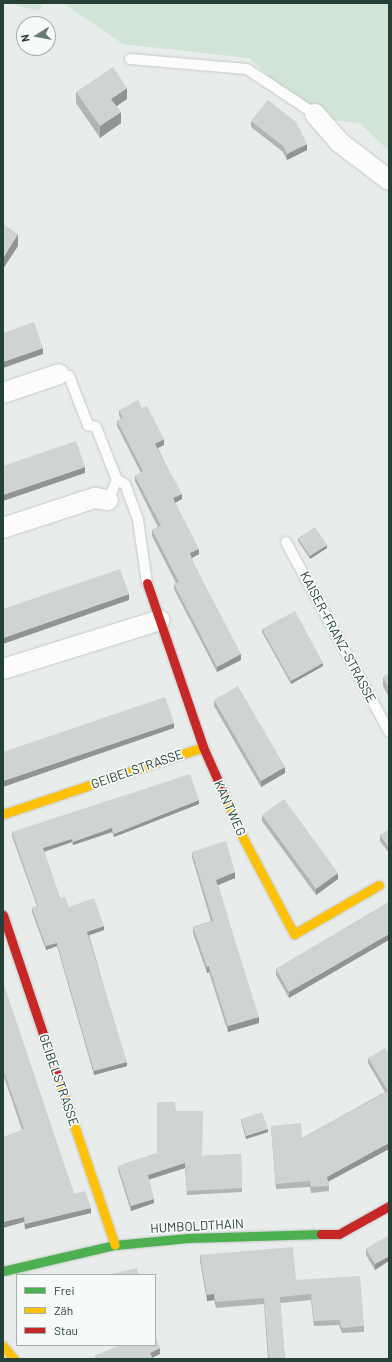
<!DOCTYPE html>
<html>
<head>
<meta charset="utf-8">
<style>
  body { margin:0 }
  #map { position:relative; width:392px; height:1362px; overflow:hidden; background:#e8ecea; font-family:Barlow,sans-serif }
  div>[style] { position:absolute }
  .green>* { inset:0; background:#d2e4d6 }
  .roads { filter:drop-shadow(0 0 1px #c5c9c7) drop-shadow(0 0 1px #c5c9c7) }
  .lane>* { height:10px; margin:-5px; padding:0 5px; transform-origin:5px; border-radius:5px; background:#fcfcfc }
  .street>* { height:20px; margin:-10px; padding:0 10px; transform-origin:10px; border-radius:10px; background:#fcfcfc }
  .fast>* { height:9px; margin:-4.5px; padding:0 4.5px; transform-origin:4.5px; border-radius:4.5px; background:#4caf50 }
  .slow>* { height:9px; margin:-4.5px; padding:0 4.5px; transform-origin:4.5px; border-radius:4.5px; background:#ffc107 }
  .jam>* { height:9px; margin:-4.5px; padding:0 4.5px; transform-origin:4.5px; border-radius:4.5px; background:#c62828 }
  .wall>* { inset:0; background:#b2b5b4 }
  .shaded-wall>* { inset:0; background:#919492 }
  .building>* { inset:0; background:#cfd3d1 }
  span { translate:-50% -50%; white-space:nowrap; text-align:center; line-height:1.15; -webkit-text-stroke:3.5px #f6faf8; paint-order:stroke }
  .street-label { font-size:13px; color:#254036 }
  .frame { position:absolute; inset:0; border:4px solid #254036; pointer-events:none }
  .legend { position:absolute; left:16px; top:1274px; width:140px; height:72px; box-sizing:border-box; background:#f6faf8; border:1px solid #a2b0aa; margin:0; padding:5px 7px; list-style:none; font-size:12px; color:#254036 }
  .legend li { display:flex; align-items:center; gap:8px; height:20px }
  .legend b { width:20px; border:1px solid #a2b0aa }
  .north { position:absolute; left:16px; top:16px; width:40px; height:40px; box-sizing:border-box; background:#f6faf8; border:1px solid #a2b0aa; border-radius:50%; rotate:259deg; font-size:11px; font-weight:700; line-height:16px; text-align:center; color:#254036 }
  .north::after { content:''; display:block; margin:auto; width:14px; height:18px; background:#697c75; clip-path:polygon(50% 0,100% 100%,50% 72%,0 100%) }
</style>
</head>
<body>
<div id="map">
  <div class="green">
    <i style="clip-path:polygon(8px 3px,43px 3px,39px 11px)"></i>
    <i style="clip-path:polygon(63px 3px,389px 3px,389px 151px,360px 123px,312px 118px,249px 58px,123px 44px)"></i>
  </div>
  <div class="roads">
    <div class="lane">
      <i style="left:130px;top:59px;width:117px;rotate:4.9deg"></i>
      <i style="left:247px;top:69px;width:82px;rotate:33.5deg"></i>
      <i style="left:59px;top:374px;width:10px;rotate:11deg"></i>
      <i style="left:69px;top:376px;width:53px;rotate:68.8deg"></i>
      <i style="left:88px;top:425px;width:8px;rotate:14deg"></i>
      <i style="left:96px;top:427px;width:57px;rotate:68.4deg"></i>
      <i style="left:117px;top:480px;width:22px;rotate:114deg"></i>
      <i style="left:117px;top:480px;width:9px;rotate:27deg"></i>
      <i style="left:125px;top:484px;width:38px;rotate:70deg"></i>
      <i style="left:138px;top:520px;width:64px;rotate:81.9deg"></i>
      <i style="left:286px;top:542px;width:216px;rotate:61.5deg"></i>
    </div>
    <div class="street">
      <i style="left:315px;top:114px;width:37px;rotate:49deg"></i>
      <i style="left:339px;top:142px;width:63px;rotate:37.2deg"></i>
      <i style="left:3px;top:393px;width:59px;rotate:-18.7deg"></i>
      <i style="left:3px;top:528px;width:97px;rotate:-18.1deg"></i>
      <i style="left:95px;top:498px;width:13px;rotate:9deg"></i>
      <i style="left:3px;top:669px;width:164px;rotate:-17.3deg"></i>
    </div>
    <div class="fast">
      <i style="left:3px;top:1271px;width:115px;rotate:-13.1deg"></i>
      <i style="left:115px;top:1245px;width:73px;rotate:-5.5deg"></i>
      <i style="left:188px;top:1238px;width:133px;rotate:-1.7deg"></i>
    </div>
    <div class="slow">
      <i style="left:223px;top:792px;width:50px;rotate:66.5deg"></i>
      <i style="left:243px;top:838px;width:109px;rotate:62deg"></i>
      <i style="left:294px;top:934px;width:98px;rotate:-30deg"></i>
      <i style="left:3px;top:814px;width:211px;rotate:-18.5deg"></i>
      <i style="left:58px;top:1078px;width:176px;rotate:71.2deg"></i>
      <i style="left:3px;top:1346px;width:17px;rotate:50deg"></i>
    </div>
    <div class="jam">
      <i style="left:147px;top:583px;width:173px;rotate:71.1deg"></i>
      <i style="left:203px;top:747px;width:49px;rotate:66deg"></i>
      <i style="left:3px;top:915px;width:172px;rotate:71.4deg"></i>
      <i style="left:321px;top:1234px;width:18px"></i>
      <i style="left:339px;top:1234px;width:57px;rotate:-29.2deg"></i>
    </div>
  </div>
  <div class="wall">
    <i style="clip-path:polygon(76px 92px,127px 99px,116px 106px,121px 123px,100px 138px,76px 103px)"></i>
    <i style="clip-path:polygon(251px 121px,307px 150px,287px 160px,283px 152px,251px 127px)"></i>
    <i style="clip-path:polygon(119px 410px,164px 445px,158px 448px,182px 499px,175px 503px,199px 554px,192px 558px,193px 562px,241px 660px,217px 672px,174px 589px,174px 584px,176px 583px,152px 536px,152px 530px,158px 527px,135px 481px,135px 476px,141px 473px,117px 426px,117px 421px,121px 419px,119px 415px)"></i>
    <i style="clip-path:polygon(298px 538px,327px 548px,310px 559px,298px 541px)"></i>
    <i style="clip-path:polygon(262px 629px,323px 666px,291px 684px,262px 632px)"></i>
    <i style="clip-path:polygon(389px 674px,389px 698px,383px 686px,383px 677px)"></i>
    <i style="clip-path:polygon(214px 700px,285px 773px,261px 787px,214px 706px)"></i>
    <i style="clip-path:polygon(199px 804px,114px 837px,112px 832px,73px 845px,72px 842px,44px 852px,60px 898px,69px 907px,104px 930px,89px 935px,127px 1066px,94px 1075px,57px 946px,46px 950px,32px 912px,32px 908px,37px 906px,12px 836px,12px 832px)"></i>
    <i style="clip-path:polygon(262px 815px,338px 879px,316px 895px,262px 821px)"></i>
    <i style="clip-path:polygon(389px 830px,389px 853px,380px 841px,380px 835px)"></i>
    <i style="clip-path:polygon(192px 852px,235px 878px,218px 885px,259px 1023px,228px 1032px,209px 972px,207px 973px,193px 933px,193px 927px,211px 921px,192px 857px)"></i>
    <i style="clip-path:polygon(389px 902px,289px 998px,276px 975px,276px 969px)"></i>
    <i style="clip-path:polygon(3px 983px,74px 1194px,91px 1213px,25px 1229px,24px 1222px,22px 1130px,3px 1074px)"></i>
    <i style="clip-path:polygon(389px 1054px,389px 1149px,328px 1182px,329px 1186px,329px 1191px,311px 1193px,310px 1187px,276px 1189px,271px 1126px,302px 1138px,385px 1092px,368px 1063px,368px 1058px)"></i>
    <i style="clip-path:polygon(176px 1111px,202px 1156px,241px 1154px,242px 1192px,187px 1195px,185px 1168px,149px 1179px,154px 1203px,131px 1211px,118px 1170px,118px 1166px,157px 1153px)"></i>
    <i style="clip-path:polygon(241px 1119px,268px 1132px,246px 1139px,241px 1122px)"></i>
    <i style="clip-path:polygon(389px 1236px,375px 1270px,366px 1255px,366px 1249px)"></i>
    <i style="clip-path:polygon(200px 1255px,296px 1280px,364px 1326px,364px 1332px,342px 1333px,339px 1325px,314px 1326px,311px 1300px,280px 1303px,285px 1359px,268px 1359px,264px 1304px,216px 1308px,214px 1300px,207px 1301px,200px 1261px)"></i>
  </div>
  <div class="shaded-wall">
    <i style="clip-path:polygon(127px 88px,127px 99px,111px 110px,111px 99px)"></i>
    <i style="clip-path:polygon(121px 112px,121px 123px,100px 138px,100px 126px)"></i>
    <i style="clip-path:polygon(307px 144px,307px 150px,287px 160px,287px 154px)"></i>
    <i style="clip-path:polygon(18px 234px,18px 246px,3px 269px,3px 258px)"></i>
    <i style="clip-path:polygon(43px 348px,43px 354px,3px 368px,3px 362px)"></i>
    <i style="clip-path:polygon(164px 439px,164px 445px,155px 449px,155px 444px)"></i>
    <i style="clip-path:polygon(85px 467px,85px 473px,3px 501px,3px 495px)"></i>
    <i style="clip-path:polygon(182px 494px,182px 499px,173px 504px,173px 498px)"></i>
    <i style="clip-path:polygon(327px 545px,327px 548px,310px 559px,310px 556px)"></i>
    <i style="clip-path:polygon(199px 549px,199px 554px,190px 559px,190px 553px)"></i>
    <i style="clip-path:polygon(129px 594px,129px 600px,3px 644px,3px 638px)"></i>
    <i style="clip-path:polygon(241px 654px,241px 660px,217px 672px,217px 667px)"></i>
    <i style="clip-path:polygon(323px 663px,323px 666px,291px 684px,291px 681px)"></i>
    <i style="clip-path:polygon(174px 723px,174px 728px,3px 787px,3px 781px)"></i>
    <i style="clip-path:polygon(285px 767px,285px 773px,261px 787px,261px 781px)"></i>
    <i style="clip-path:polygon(199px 800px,199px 804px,114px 837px,114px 834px)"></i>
    <i style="clip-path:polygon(112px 828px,112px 832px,73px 845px,73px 842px)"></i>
    <i style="clip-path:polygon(72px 839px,72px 842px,43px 852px,43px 848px)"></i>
    <i style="clip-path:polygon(235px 872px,235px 878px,216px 886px,216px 880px)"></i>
    <i style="clip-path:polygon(338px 873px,338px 879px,316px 895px,316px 889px)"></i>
    <i style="clip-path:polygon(104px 926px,104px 930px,87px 936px,87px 932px)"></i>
    <i style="clip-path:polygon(389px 934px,389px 940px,289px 998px,289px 992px)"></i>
    <i style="clip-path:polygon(57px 943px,57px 946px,46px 950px,46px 946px)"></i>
    <i style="clip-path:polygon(209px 966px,209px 972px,207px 973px,207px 967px)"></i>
    <i style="clip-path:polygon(259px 1017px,259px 1023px,228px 1032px,228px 1026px)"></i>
    <i style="clip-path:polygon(127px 1062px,127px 1066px,94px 1075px,94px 1071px)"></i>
    <i style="clip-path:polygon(268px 1129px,268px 1132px,246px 1139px,246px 1136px)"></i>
    <i style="clip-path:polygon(389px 1143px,389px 1149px,327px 1182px,327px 1177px)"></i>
    <i style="clip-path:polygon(185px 1163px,185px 1168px,148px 1180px,148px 1175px)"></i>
    <i style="clip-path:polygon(154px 1199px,154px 1203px,131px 1211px,131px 1206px)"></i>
    <i style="clip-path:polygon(91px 1208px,91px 1213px,25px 1229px,25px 1224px)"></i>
    <i style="clip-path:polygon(24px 1217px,24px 1222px,3px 1228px,3px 1222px)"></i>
    <i style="clip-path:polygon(389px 1256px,389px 1261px,375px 1270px,375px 1264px)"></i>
    <i style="clip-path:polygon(214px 1294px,214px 1300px,207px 1301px,207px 1295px)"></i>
    <i style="clip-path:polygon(160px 1348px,160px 1354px,150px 1359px,150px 1353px)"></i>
  </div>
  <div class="building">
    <i style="clip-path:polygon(113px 67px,127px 88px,111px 99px,121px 112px,100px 126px,76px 92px)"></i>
    <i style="clip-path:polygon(268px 100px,296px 122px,307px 144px,287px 154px,283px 146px,251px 121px)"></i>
    <i style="clip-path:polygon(3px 224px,18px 234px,3px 258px)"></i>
    <i style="clip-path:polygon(34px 322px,43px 348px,3px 362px,3px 333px)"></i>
    <i style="clip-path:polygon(138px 400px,142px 408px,147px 406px,164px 439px,155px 444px,182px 494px,173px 498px,199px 549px,190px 553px,193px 562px,241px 654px,217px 667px,174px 584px,179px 582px,152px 530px,161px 526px,135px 476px,143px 471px,117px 421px,123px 418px,119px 410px)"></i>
    <i style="clip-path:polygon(76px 441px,85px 467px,3px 495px,3px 466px)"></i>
    <i style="clip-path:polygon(315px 527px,327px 545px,310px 556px,298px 538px)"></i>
    <i style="clip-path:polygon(120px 569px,129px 594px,3px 638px,3px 609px)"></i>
    <i style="clip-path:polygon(295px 611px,323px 663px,291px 681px,262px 629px)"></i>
    <i style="clip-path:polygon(389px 674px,389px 689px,383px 677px)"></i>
    <i style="clip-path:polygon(238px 686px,285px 767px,261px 781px,214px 700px)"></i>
    <i style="clip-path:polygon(165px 697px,174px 723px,3px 781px,3px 752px)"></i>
    <i style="clip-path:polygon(190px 774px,199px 800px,114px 834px,112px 828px,73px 842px,72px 839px,43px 848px,60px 898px,65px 897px,69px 907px,94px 898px,104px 926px,87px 932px,127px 1062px,94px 1071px,57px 943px,46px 946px,32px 908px,38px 906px,12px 832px)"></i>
    <i style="clip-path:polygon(284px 799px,338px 873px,316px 889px,262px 815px)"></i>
    <i style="clip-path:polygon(389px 830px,389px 848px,380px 835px)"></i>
    <i style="clip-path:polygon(226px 841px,235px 872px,216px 880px,259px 1017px,228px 1026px,209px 966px,207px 967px,193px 927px,213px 921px,192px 852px)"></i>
    <i style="clip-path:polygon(389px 902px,389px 934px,289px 992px,276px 969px)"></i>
    <i style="clip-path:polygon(3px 983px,74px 1194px,85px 1191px,91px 1208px,25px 1224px,24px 1217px,3px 1222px,3px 1137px,24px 1129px,3px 1069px)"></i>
    <i style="clip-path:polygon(385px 1048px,389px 1054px,389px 1143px,327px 1177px,329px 1186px,311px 1187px,310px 1181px,276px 1184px,271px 1126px,301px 1123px,302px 1138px,388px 1091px,368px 1058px)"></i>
    <i style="clip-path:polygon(157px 1102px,175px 1102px,176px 1111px,203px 1111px,202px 1156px,241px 1154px,242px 1188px,187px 1191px,185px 1163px,148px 1175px,154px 1199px,131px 1206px,118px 1166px,157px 1153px)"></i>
    <i style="clip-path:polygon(262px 1112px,268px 1129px,246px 1136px,241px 1119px)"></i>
    <i style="clip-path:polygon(389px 1236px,389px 1256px,375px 1264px,366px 1249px)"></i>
    <i style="clip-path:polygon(293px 1247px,296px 1280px,360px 1276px,364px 1326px,342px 1328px,339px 1320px,314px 1321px,311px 1294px,280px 1297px,285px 1359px,269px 1359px,264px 1298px,216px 1302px,214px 1294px,207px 1295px,200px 1255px)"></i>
    <i style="clip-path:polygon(137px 1268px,139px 1275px,107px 1275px)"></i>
    <i style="clip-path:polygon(155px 1336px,160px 1348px,150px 1353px,153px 1359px,96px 1359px,94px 1356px,120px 1345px,155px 1345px)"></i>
  </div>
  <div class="street-label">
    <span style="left:338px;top:637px;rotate:62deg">KAISER-FRANZ-STRASSE</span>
    <span style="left:137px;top:769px;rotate:-19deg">GEIBELSTRASSE</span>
    <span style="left:230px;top:808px;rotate:66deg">KANTWEG</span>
    <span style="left:59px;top:1080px;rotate:71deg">GEIBELSTRASSE</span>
    <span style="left:197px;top:1226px;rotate:-3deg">HUMBOLDTHAIN</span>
  </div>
  <div class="frame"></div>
  <ul class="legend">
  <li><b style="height:5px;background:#4caf50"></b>Frei</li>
  <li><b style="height:5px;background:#ffc107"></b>Zäh</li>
  <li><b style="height:5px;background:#c62828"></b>Stau</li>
  </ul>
  <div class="north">N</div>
</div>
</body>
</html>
